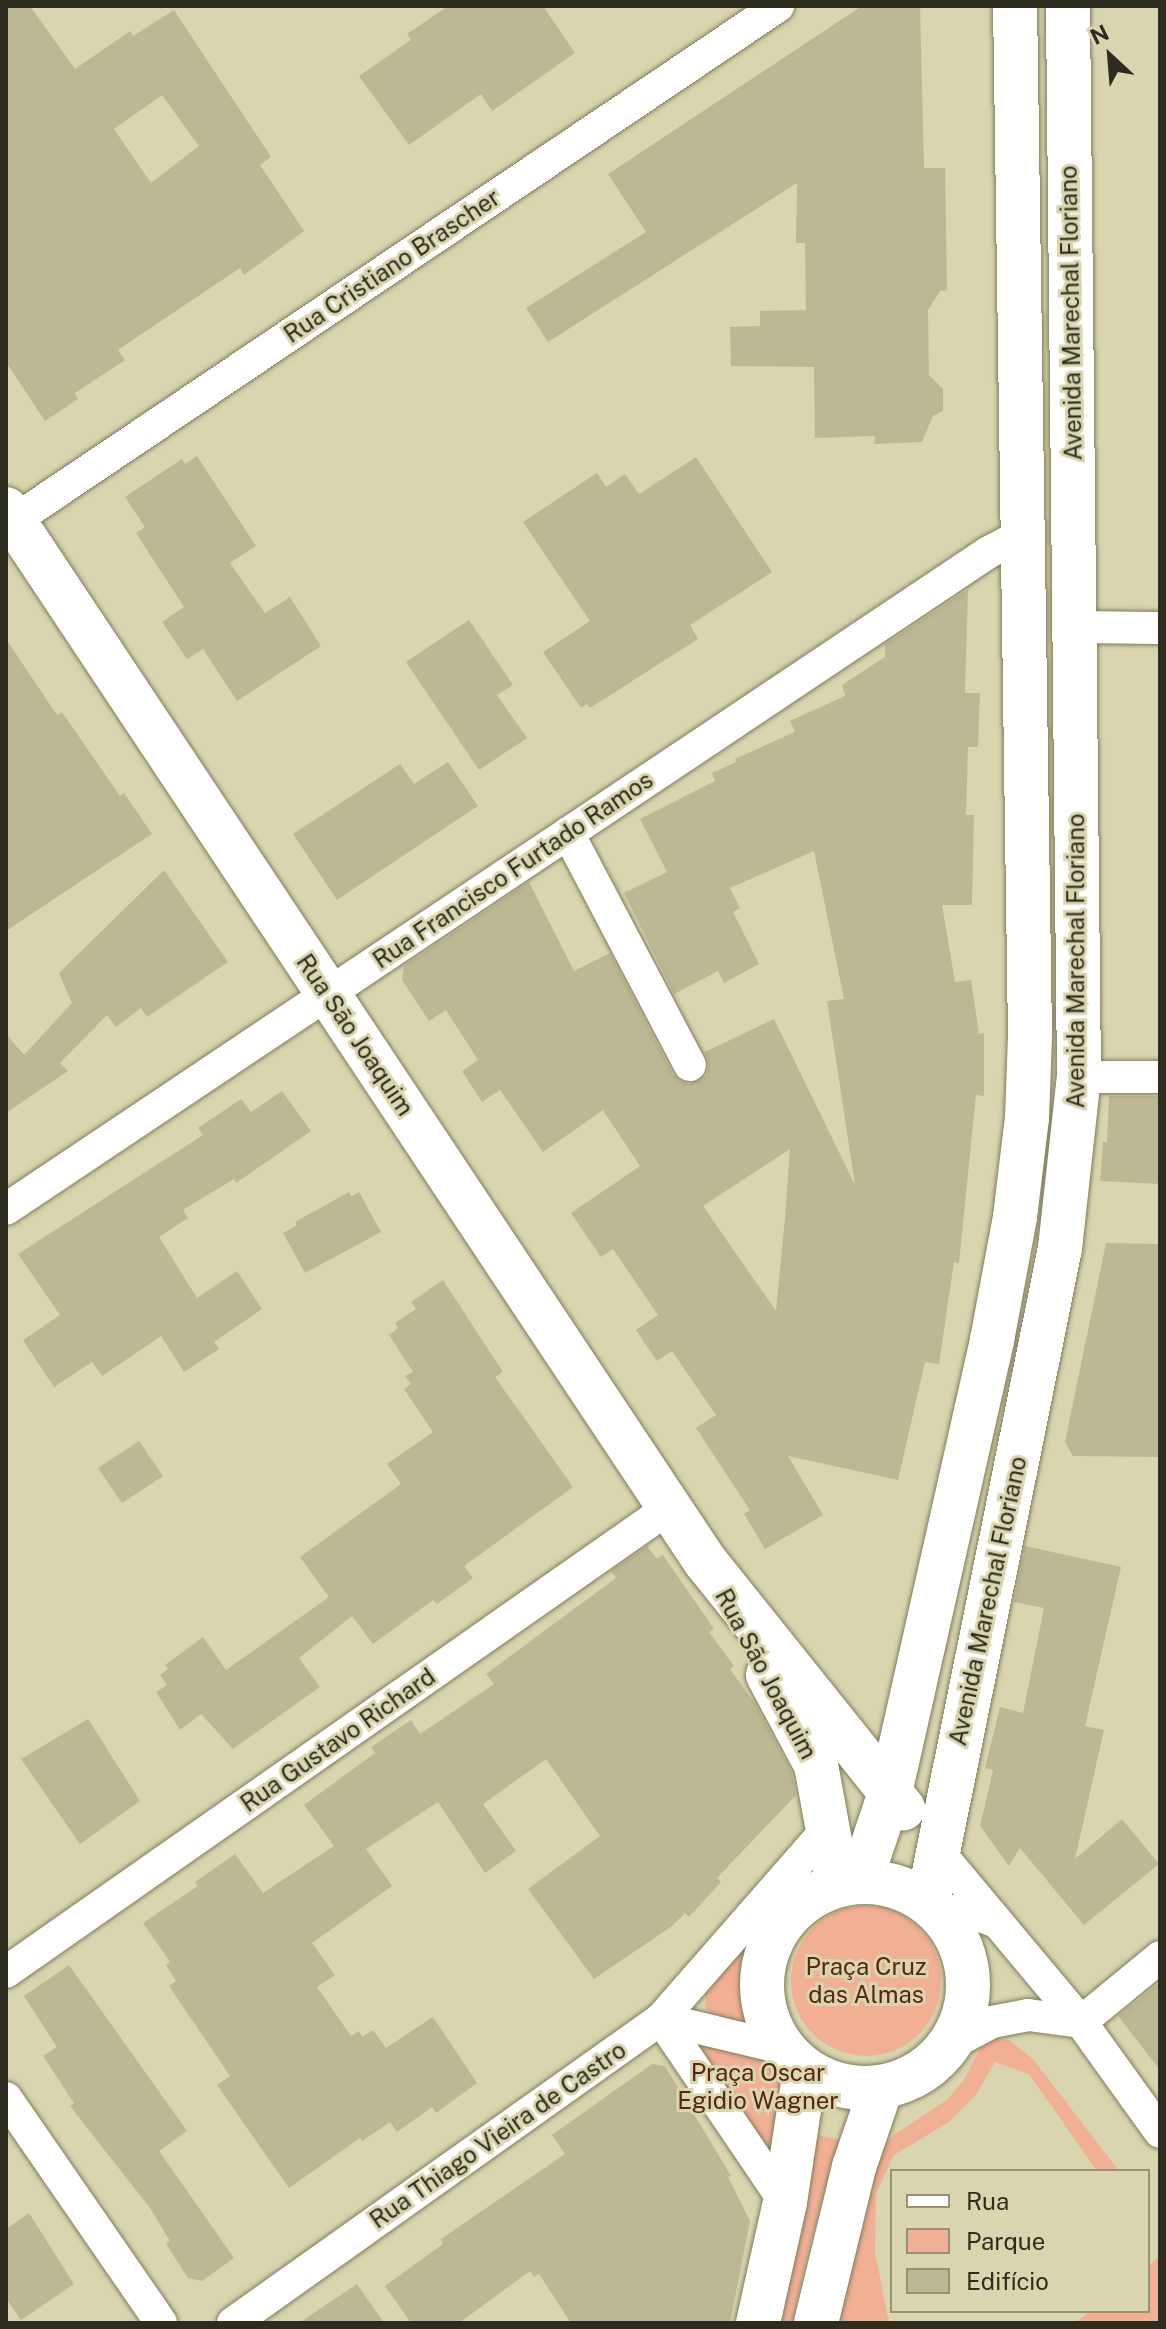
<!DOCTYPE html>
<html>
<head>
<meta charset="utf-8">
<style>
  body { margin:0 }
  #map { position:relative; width:1166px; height:2329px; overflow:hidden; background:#d8d5af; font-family:"Public Sans",sans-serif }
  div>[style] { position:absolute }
  .green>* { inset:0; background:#f1af94 }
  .round { border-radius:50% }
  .building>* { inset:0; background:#bcb893 }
  .roads { filter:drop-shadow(0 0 2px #807c5a) drop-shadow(0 0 2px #807c5a) }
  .street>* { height:32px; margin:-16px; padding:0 16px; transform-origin:16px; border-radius:16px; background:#fff }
  .secondary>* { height:44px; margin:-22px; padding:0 22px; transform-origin:22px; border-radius:22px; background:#fff }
  .secondary>.ring { margin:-22px; padding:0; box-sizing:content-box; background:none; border:44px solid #fff; border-radius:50% }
  span { translate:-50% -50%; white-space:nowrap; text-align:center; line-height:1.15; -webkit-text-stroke:6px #d8d5af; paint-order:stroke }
  .street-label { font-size:24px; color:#2e2c1e }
  .park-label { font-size:24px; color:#59260f }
  .frame { position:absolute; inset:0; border:8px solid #2e2c1e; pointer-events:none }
  .legend { position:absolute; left:890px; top:2169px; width:260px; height:144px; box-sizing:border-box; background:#d8d5af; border:2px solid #949175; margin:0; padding:10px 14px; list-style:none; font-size:24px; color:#2e2c1e }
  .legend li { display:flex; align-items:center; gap:16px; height:40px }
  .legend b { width:40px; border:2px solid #949175 }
  .north { position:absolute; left:1070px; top:16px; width:80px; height:80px; -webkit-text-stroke:6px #d8d5af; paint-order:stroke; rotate:334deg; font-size:22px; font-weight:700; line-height:32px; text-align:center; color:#2e2c1e }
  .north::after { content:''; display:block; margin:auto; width:28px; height:36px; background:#2e2c1e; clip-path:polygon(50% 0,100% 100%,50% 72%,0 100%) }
</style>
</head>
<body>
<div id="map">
  <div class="green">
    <i class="round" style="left:791px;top:1906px;width:150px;height:150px"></i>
    <i style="clip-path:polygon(755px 1926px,743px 1981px,754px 2029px,721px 2022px,706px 2009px,705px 1991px)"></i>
    <i style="clip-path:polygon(661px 2019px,805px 2070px,785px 2202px)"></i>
    <i style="clip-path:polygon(996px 2039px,1009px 2040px,1033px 2059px,1119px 2171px,1097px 2171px,1029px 2074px,995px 2062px,976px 2095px,949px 2122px,894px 2155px,876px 2194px,875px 2252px,889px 2323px,832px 2323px,880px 2151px,894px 2135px,948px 2099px,963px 2081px,980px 2048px)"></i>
    <i style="clip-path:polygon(809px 2133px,844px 2141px,809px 2246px,792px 2323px,776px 2323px)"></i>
    <i style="clip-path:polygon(1160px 2256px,1160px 2323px,1075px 2323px,1090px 2311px,1148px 2311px,1148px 2266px)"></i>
  </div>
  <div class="building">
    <i style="clip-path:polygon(evenodd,6px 6px,30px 6px,75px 69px,130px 31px,133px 36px,174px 10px,271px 157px,260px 165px,304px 231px,244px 275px,240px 268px,118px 350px,125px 360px,75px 393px,78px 399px,45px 421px,6px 362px,6px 6px,162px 95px,199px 146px,151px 183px,114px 129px,162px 95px)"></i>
    <i style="clip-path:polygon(448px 6px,543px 6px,575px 53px,492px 111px,481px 94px,409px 145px,359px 76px,411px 40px,407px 34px)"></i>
    <i style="clip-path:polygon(862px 6px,920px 6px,924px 168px,945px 168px,947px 290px,940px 291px,928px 310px,929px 375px,943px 389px,943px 411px,933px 416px,922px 442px,874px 444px,875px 436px,815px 438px,814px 367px,731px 366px,730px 327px,760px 326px,760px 311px,806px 310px,805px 243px,796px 243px,797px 183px,548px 342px,526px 308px,646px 232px,608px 174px)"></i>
    <i style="clip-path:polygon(197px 456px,256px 546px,230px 563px,265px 613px,290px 597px,321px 646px,237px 701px,203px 649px,187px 659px,162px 622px,184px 607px,136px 533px,145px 527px,125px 497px,182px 459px,185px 464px)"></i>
    <i style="clip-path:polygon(696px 457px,772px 572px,690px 625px,698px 639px,590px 708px,587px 704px,581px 708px,543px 652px,590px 621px,523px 522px,597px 473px,606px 487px,625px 474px,639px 494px)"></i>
    <i style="clip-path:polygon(evenodd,968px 589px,965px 693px,980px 693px,978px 747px,968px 747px,966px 815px,974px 815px,972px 905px,942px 905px,955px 982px,971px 980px,979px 1034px,984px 1033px,984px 1096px,976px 1095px,959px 1263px,954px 1262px,939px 1364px,925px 1362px,898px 1480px,788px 1456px,823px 1515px,765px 1549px,744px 1514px,750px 1510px,696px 1428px,716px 1415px,672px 1351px,657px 1361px,636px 1330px,658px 1315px,613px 1249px,601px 1257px,571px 1213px,640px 1166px,603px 1110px,543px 1152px,500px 1090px,482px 1102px,462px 1071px,478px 1060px,446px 1010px,429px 1021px,402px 980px,404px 966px,529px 882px,574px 971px,610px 953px,673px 1074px,681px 1081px,690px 1084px,706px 1076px,709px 1065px,705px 1052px,774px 1019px,855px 1185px,827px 1001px,844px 999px,814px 851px,730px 888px,740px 908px,733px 912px,759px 964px,724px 983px,718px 971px,674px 994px,624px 893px,667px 872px,640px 819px,715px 781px,712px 773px,736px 762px,735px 759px,795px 732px,790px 721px,845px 696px,842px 685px,885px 657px,885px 644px,968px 589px,790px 1149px,785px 1218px,776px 1311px,703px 1206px,790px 1149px)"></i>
    <i style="clip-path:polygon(469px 620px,513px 685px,497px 695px,527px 738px,479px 770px,406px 662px)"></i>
    <i style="clip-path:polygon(6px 639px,57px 715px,62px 712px,120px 796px,124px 793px,152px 834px,6px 931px)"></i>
    <i style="clip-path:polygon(448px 762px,478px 806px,337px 900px,293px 834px,400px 764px,414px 784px)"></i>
    <i style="clip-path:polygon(164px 870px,228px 962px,147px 1017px,141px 1008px,116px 1027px,107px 1015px,60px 1063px,68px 1071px,6px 1113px,6px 1034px,24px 1055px,72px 1003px,59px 973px)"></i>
    <i style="clip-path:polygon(282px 1091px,311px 1131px,236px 1183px,234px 1179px,183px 1210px,188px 1218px,159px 1237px,197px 1298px,237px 1271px,262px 1309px,214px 1342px,219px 1349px,184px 1372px,161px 1336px,102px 1376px,92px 1362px,54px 1387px,23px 1340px,60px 1315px,18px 1254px,203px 1135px,198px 1128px,241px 1099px,251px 1112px)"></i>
    <i style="clip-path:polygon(1109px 1096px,1160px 1096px,1160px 1184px,1100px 1181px,1103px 1142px,1107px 1142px)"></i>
    <i style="clip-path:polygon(349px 1192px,351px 1197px,359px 1192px,381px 1232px,305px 1273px,283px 1233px,297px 1225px,295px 1222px)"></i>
    <i style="clip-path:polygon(1106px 1243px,1160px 1244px,1160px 1457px,1073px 1456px,1065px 1442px)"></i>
    <i style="clip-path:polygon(443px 1280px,503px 1372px,495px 1377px,573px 1487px,464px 1566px,473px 1578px,437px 1604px,433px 1600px,373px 1644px,352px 1616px,299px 1658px,320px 1687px,233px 1749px,201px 1714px,180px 1730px,156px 1692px,167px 1685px,160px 1675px,168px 1669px,165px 1665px,203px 1637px,226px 1670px,329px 1597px,300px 1557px,401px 1484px,387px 1464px,433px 1432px,404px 1389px,411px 1384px,405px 1376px,413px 1372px,389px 1335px,398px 1328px,395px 1323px,416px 1309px,411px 1302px)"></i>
    <i style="clip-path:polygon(139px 1441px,163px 1476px,122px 1503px,98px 1468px)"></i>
    <i style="clip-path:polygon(647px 1546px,657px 1559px,663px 1555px,714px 1629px,709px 1632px,734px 1666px,730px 1669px,756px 1705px,792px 1773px,796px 1795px,717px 1878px,721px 1882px,689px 1917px,685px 1913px,672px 1926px,594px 1979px,528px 1889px,600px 1836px,546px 1759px,483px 1804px,516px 1851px,485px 1873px,438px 1802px,366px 1849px,392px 1886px,312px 1943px,335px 1975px,317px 1987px,351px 2036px,359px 2031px,362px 2037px,373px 2030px,386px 2048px,433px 2017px,477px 2083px,436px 2113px,432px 2107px,397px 2132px,390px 2122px,362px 2141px,360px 2138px,289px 2188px,217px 2085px,230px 2076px,169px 1986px,176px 1981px,166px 1965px,170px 1962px,143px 1923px,198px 1886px,195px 1882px,235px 1854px,263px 1893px,334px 1846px,304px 1805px,375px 1753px,371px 1747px,411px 1720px,420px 1734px,494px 1684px,486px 1674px,616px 1578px,611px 1571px)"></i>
    <i style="clip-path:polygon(1025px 1546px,1121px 1567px,1085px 1726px,1104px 1730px,1075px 1859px,1122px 1819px,1159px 1864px,1084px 1925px,1020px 1848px,1009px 1866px,980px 1826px,993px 1770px,985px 1768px,1000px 1707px,1023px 1713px,1044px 1608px,1014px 1602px)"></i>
    <i style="clip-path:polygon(88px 1719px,140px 1801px,80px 1844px,21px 1759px)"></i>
    <i style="clip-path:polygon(69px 1965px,187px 2131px,159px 2151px,234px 2258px,202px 2281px,188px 2278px,166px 2244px,170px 2241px,150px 2208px,70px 2106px,74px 2103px,43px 2056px,57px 2047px,24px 1996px)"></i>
    <i style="clip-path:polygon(1160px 1982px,1160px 2070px,1118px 2016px)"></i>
    <i style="clip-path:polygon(652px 2064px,665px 2066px,731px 2176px,728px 2177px,750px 2221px,730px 2323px,571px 2323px,539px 2274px,534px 2277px,530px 2271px,459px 2323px,411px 2323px,385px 2286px,443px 2244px,441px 2239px,565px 2154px,552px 2135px)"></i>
    <i style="clip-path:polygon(29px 2213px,74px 2284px,21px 2320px,6px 2298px,6px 2229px)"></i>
    <i style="clip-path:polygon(357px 2284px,384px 2323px,299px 2323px)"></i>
  </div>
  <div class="roads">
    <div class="street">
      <i style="left:6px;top:526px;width:931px;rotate:-33.96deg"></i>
      <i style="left:1076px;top:627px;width:84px;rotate:0.7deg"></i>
      <i style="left:568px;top:833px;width:262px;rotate:62.3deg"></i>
      <i style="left:1079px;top:1077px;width:81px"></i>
      <i style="left:6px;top:1209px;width:1182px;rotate:-33.76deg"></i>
      <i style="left:989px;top:552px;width:38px;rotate:-28deg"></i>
      <i style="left:937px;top:1850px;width:224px;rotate:50.1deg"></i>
      <i style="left:1081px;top:2022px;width:135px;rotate:54.3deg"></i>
      <i style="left:938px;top:1910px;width:35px;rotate:5deg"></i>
      <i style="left:973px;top:1913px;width:26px;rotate:21deg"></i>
      <i style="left:752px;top:1921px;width:69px;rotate:-22.9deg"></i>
      <i style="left:6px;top:1972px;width:809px;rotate:-34.99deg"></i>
      <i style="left:661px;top:2019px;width:221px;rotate:55.9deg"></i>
      <i style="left:661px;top:2019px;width:125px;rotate:13.4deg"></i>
      <i style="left:1081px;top:2022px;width:102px;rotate:-39.4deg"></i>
      <i style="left:951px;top:2044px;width:47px;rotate:-28.2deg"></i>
      <i style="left:992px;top:2022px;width:37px;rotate:-11deg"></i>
      <i style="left:1028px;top:2015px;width:53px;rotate:7.5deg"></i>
      <i style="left:6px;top:2098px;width:273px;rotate:55.4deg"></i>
      <i style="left:233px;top:2323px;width:525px;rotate:-35.39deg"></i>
      <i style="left:661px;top:2019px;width:255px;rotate:-48.8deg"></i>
    </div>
    <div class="secondary">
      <i style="left:6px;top:509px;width:1263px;rotate:56.4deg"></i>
      <i style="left:705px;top:1561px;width:317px;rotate:51.3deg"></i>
      <i style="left:768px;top:1675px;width:102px;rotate:61.9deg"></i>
      <i style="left:816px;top:1765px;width:122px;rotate:79.6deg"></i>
      <i style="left:860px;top:1882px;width:94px;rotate:-71.4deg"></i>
      <i style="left:890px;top:1793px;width:464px;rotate:-77.3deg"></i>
      <i style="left:992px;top:1340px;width:125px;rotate:-79.4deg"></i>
      <i style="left:1015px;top:1217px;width:100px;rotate:-83.1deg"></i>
      <i style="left:1027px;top:1118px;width:82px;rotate:-87.9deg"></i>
      <i style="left:1030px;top:1036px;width:1030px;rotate:-90.83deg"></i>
      <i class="ring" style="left:762px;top:1882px;width:162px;height:162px"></i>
      <i style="left:928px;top:1902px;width:667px;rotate:-78.59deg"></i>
      <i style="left:1060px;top:1248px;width:172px;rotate:-83.7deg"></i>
      <i style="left:1079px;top:1077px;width:1071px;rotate:-90.59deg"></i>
      <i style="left:758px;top:2323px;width:124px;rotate:-77.4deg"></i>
      <i style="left:785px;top:2202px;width:134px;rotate:-81.4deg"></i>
      <i style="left:816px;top:2323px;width:161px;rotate:-76.3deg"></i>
      <i style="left:854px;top:2167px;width:83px;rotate:-71.1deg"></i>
    </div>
  </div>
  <div class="street-label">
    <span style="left:392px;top:266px;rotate:-34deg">Rua Cristiano Brascher</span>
    <span style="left:1071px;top:313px;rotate:-91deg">Avenida Marechal Floriano</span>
    <span style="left:513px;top:870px;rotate:-34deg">Rua Francisco Furtado Ramos</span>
    <span style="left:1076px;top:961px;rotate:-90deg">Avenida Marechal Floriano</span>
    <span style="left:355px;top:1035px;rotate:56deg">Rua São Joaquim</span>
    <span style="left:988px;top:1601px;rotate:-78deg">Avenida Marechal Floriano</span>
    <span style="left:766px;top:1674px;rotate:62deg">Rua São Joaquim</span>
    <span style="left:338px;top:1740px;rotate:-35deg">Rua Gustavo Richard</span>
    <span style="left:498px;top:2135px;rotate:-35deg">Rua Thiago Vieira de Castro</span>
  </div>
  <div class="park-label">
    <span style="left:866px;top:1981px">Praça Cruz<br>das Almas</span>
    <span style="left:758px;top:2087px">Praça Oscar<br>Egidio Wagner</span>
  </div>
  <div class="frame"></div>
  <ul class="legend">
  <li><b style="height:10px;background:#fff"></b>Rua</li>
  <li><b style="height:22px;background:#f1af94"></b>Parque</li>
  <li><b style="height:22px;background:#bcb893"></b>Edifício</li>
  </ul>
  <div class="north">N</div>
</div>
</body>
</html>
